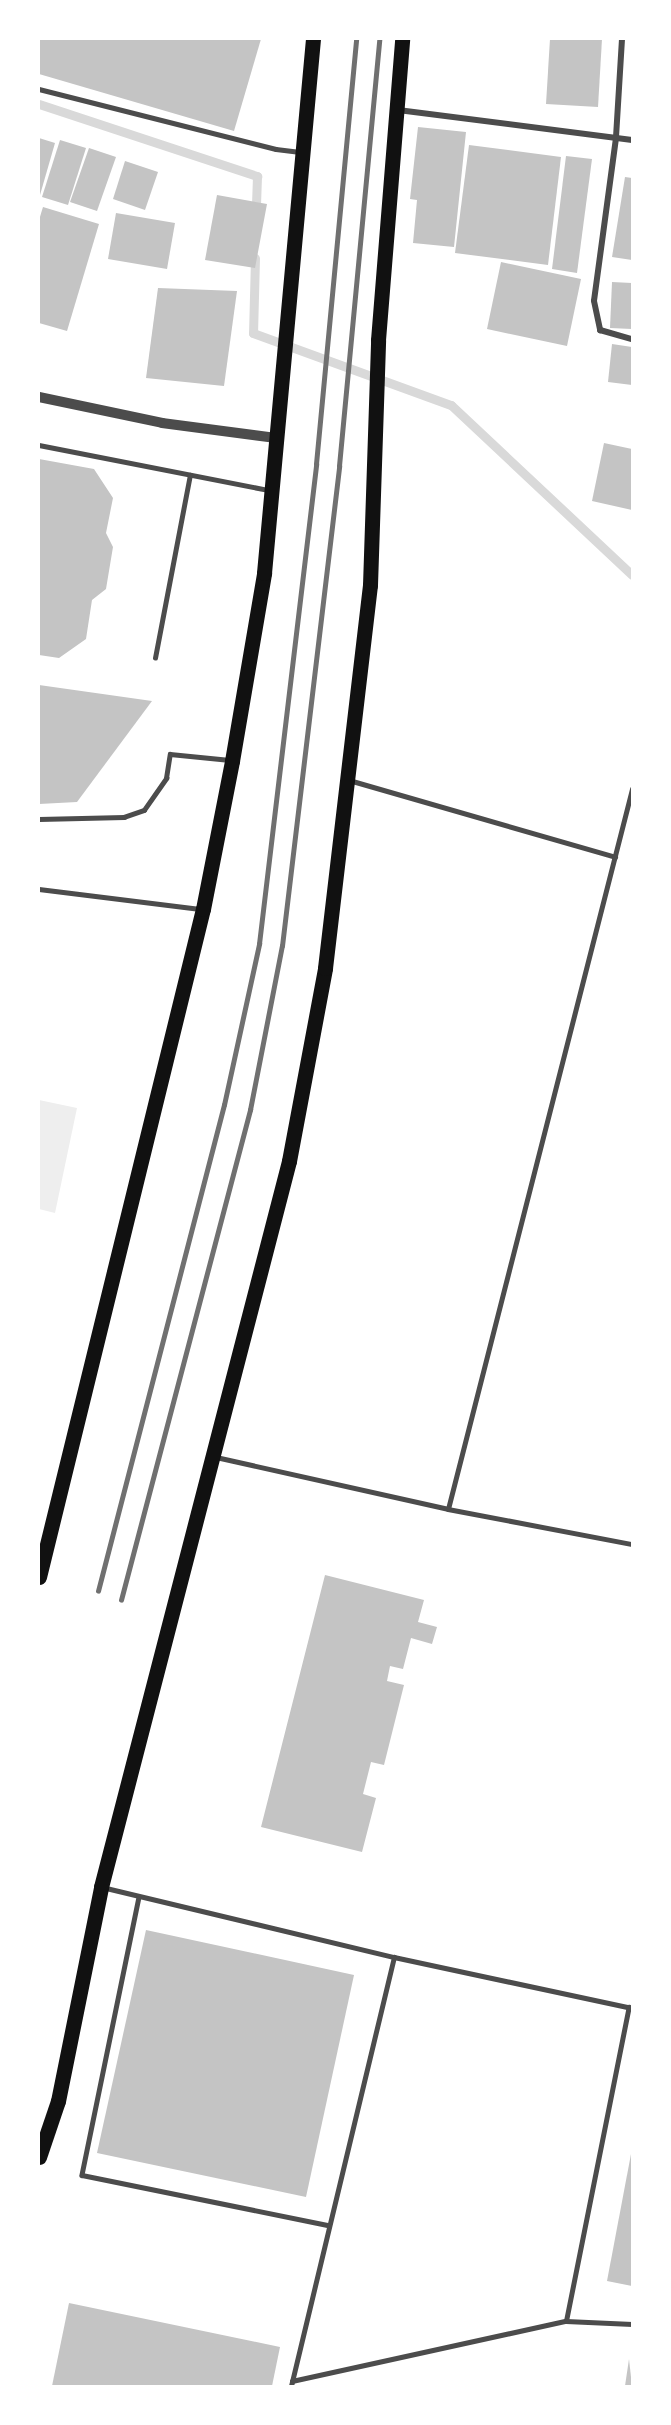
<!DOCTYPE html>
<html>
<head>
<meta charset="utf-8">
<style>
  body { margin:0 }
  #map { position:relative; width:671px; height:2425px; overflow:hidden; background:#fff; font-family:"Space Grotesk",sans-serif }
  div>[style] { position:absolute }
  .green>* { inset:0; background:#eee }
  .stream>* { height:9px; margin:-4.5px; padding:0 4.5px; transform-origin:4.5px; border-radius:4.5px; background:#d9d9d9 }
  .building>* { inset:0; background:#c4c4c4 }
  .service>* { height:4.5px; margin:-2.25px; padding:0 2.25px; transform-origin:2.25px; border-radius:2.25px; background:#4c4c4c }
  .minor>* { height:6px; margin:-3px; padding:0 3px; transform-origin:3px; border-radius:3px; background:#4c4c4c }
  .tertiary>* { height:10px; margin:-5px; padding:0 5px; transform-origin:5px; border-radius:5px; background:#4c4c4c }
  .primary>* { height:15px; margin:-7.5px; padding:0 7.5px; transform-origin:7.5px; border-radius:7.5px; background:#111 }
  .rail>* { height:4.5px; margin:-2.25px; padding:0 2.25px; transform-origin:2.25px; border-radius:2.25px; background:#707070 }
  span { translate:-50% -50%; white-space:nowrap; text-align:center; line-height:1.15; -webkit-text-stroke:6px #fff; paint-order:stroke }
  .frame { position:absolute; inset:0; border:40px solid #fff; pointer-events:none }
</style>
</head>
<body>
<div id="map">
  <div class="green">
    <i style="clip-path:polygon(39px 1100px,77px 1108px,55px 1213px,39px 1209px)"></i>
  </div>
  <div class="stream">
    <i style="left:39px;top:104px;width:230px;rotate:18.3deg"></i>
    <i style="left:257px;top:176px;width:38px;rotate:92deg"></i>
    <i style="left:255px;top:258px;width:75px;rotate:91.5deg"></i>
    <i style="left:253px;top:333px;width:211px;rotate:20deg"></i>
    <i style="left:451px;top:405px;width:248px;rotate:43.2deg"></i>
  </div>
  <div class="building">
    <i style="clip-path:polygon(40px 39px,261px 39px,234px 131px,39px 74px)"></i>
    <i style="clip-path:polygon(550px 39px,602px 39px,598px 107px,546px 104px)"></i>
    <i style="clip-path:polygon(418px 127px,466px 132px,454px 247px,413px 243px,417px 200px,410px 199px)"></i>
    <i style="clip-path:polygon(39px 138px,55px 143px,40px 195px,39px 195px)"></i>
    <i style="clip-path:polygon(60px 140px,86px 148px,68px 205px,42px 197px)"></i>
    <i style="clip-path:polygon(469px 145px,561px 157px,548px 265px,455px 253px)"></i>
    <i style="clip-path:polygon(89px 148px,116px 157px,97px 211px,70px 202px)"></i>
    <i style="clip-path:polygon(566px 156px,592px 159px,577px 273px,552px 269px)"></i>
    <i style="clip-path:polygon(125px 161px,158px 172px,145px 210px,113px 199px)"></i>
    <i style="clip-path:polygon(625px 177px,632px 178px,632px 260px,612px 257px)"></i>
    <i style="clip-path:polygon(217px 195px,267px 204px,255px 268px,205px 260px)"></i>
    <i style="clip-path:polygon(43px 207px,99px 224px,67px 331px,39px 323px,39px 220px)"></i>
    <i style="clip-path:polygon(116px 213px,175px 223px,167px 269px,108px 259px)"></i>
    <i style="clip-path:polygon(501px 262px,581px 279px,567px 346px,487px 329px)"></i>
    <i style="clip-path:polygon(612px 282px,632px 283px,632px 329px,610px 328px)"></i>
    <i style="clip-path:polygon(158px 288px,237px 291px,224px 386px,146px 378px)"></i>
    <i style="clip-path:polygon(612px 344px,632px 347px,632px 385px,608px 382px)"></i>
    <i style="clip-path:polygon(604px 443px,632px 449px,632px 510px,592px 501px)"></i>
    <i style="clip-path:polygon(39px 459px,94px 469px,113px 498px,106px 533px,113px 547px,106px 589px,92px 600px,86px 639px,59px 658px,39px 655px)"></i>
    <i style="clip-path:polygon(39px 685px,152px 701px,77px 802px,39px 804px)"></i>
    <i style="clip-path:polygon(325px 1575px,424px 1600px,418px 1622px,437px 1627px,432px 1644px,411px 1638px,403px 1669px,390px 1666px,387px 1681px,404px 1685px,384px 1765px,371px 1762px,363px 1794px,376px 1798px,362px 1852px,261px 1827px)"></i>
    <i style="clip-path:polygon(146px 1930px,354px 1975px,306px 2197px,97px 2153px)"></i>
    <i style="clip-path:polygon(631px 2154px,632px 2154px,632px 2286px,607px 2281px)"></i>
    <i style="clip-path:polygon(69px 2303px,280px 2347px,272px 2386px,52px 2386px)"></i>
    <i style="clip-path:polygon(629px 2359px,632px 2386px,625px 2386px)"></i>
  </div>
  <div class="service">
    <i style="left:39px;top:89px;width:244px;rotate:14.2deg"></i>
    <i style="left:276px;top:149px;width:24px;rotate:7deg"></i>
    <i style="left:39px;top:445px;width:234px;rotate:11.1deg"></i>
    <i style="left:155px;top:658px;width:186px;rotate:-79.2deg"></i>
    <i style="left:349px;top:780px;width:277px;rotate:16.1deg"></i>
    <i style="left:39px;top:819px;width:85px;rotate:-1.3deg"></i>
    <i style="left:124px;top:817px;width:21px;rotate:-19deg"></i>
    <i style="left:144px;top:810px;width:39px;rotate:-55deg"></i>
    <i style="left:166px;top:778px;width:24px;rotate:-81deg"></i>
    <i style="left:170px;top:754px;width:60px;rotate:5.7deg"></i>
    <i style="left:39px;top:889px;width:162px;rotate:7.1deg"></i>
    <i style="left:216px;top:1457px;width:238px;rotate:12.6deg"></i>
    <i style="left:448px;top:1509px;width:187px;rotate:10.8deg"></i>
    <i style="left:448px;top:1509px;width:743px;rotate:-75.66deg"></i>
    <i style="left:102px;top:1887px;width:300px;rotate:13.5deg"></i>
    <i style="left:394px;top:1957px;width:243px;rotate:12.1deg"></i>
    <i style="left:139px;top:1897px;width:284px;rotate:101.6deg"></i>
    <i style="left:82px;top:2175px;width:250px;rotate:11.5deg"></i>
    <i style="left:566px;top:2321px;width:320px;rotate:-78.7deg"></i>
    <i style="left:292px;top:2381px;width:280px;rotate:-12.4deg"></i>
    <i style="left:566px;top:2321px;width:66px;rotate:2.6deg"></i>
    <i style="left:291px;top:2386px;width:441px;rotate:-76.5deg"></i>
  </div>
  <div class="minor">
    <i style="left:622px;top:39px;width:99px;rotate:93.5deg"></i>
    <i style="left:616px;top:138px;width:164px;rotate:97.7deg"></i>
    <i style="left:594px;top:301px;width:30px;rotate:78deg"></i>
    <i style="left:600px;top:330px;width:33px;rotate:16deg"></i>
    <i style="left:398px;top:110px;width:236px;rotate:7.3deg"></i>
  </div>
  <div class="tertiary">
    <i style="left:39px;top:397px;width:126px;rotate:11.9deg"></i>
    <i style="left:162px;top:423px;width:115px;rotate:7.5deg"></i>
  </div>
  <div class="primary">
    <i style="left:39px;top:1577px;width:688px;rotate:-76.21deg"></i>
    <i style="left:203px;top:909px;width:151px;rotate:-78.9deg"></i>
    <i style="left:232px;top:761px;width:191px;rotate:-80.3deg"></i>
    <i style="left:264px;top:573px;width:536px;rotate:-84.76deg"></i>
    <i style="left:39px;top:2157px;width:59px;rotate:-71.3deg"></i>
    <i style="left:58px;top:2101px;width:218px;rotate:-78.6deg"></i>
    <i style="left:101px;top:1887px;width:750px;rotate:-75.48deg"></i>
    <i style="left:289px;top:1161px;width:196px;rotate:-79.4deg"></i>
    <i style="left:325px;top:968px;width:386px;rotate:-83.3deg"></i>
    <i style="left:370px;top:585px;width:245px;rotate:-88.1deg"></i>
    <i style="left:378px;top:340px;width:302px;rotate:-85.4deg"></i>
  </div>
  <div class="rail">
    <i style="left:98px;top:1591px;width:502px;rotate:-75.47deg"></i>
    <i style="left:224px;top:1105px;width:165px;rotate:-77.7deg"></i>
    <i style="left:259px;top:944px;width:483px;rotate:-83.2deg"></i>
    <i style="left:316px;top:464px;width:427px;rotate:-84.6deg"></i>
    <i style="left:121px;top:1600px;width:507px;rotate:-75.25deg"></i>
    <i style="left:250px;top:1110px;width:167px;rotate:-79deg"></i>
    <i style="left:282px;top:946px;width:483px;rotate:-83.2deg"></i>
    <i style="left:339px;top:466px;width:429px;rotate:-84.6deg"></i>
  </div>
  <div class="frame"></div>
</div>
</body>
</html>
